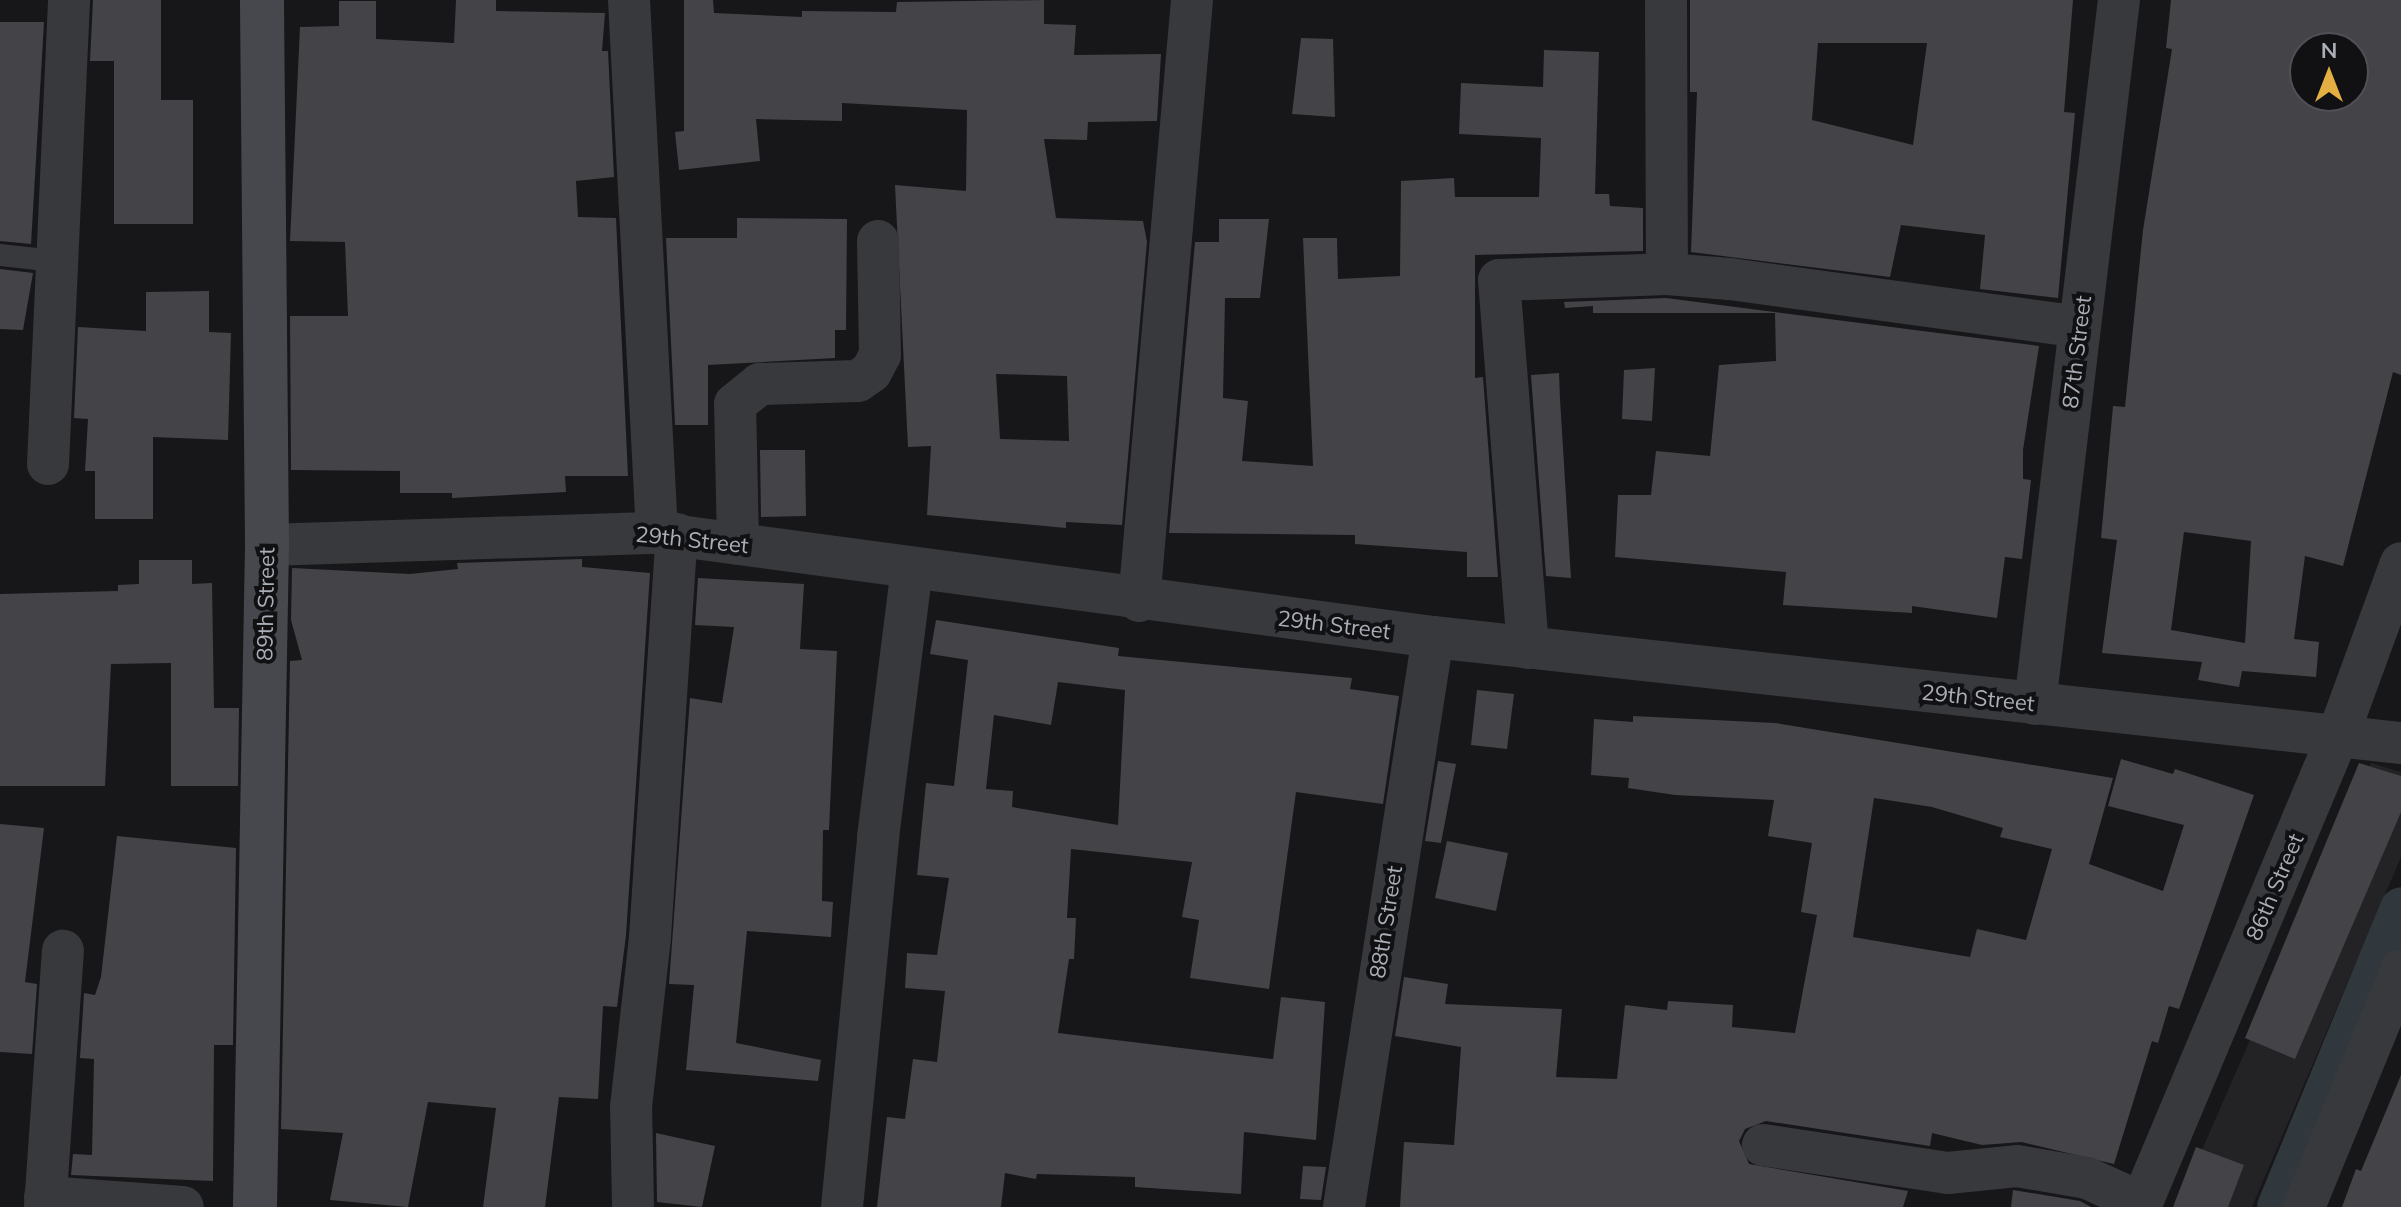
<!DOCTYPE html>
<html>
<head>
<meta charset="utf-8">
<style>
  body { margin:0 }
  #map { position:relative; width:2401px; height:1207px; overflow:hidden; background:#171618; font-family:Mulish,sans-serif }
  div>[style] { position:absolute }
  .built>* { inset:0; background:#232325 }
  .canal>* { height:42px; margin:-21px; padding:0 21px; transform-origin:21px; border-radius:21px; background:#30373d }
  .building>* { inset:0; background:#444448 }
  .lane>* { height:22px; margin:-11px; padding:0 11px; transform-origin:11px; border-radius:11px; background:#38393d }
  .street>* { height:42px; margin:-21px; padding:0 21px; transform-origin:21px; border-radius:21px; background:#38393d }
  .secondary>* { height:44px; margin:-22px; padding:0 22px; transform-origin:22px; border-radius:22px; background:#46484d }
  span { translate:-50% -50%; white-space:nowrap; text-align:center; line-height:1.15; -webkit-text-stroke:8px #111113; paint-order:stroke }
  .street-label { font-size:22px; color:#aaaeb7 }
  .north { position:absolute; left:2289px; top:32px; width:80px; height:80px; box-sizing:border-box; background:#111113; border:2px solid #4e5055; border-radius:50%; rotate:0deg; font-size:22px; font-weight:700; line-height:32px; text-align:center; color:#aaaeb7 }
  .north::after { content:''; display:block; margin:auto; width:28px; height:36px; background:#e3af43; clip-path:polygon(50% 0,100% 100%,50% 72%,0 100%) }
</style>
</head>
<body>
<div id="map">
  <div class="built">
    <i style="clip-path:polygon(2371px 763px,2401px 772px,2401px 857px,2252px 1207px,2177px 1207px)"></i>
  </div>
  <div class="canal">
    <i style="left:2278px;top:1207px;width:323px;rotate:-67.6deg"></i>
  </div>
  <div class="building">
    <i style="clip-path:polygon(93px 0,161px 0,161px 100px,193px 100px,193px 224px,114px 224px,114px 61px,90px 61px)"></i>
    <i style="clip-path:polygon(456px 0,496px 0,496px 11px,605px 13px,602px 51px,608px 51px,614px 177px,576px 181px,578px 217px,616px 218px,628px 476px,565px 476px,566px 492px,452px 498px,452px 493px,400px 493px,400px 471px,291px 470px,290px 316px,348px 316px,345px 242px,290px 241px,300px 27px,339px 26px,339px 1px,376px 1px,376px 39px,454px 43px)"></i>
    <i style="clip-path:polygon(evenodd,684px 0,713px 0,714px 13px,802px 17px,802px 11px,896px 12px,897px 2px,1044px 0,1044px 24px,1076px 25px,1074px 55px,1161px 54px,1157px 121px,1088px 122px,1087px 140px,1044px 139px,1056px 218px,1143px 221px,1147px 242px,1122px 525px,1066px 522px,1066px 528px,927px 515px,931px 446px,908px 447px,895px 185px,966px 191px,967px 110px,842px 103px,842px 121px,756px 119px,760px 161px,679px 170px,675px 132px,684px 131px,684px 0,996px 374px,1067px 376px,1069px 441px,1000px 439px,996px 374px)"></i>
    <i style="clip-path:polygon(evenodd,1690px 0,2073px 0,2064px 112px,2075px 113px,2058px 298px,1980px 289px,1985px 235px,1901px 225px,1890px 277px,1691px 252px,1697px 92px,1690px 92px,1690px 0,1818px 43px,1927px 43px,1913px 145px,1812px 120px,1818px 43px)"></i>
    <i style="clip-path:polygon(evenodd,2171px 0,2401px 0,2401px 375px,2393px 372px,2343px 566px,2305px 556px,2294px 639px,2319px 642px,2316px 677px,2242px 671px,2239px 687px,2198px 680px,2202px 662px,2102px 653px,2117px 540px,2101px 538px,2113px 406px,2125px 407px,2143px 230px,2172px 49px,2166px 48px,2171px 0,2305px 48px,2353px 48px,2353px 96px,2305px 96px,2305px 48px,2171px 0,2184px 532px,2251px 541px,2245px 643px,2171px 630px,2184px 532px)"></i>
    <i style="clip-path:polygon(0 22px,44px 22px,31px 244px,0 241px)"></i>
    <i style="clip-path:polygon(1301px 38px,1333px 39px,1335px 117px,1292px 114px)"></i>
    <i style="clip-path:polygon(1544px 50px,1599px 52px,1595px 194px,1609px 194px,1610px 206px,1643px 208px,1643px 251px,1475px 255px,1475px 378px,1483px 377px,1498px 577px,1467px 577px,1467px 552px,1355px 544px,1355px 535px,1169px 533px,1195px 242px,1219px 242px,1219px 219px,1269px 219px,1260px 298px,1225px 298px,1223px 398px,1248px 401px,1242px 461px,1313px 466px,1303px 238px,1337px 238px,1338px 279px,1400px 276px,1401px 181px,1454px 178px,1455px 197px,1539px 197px,1541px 138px,1459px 134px,1461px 83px,1543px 87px)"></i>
    <i style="clip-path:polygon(737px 218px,847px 219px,846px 330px,835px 330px,835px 358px,708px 365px,708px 425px,675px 425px,666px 238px,737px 238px)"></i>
    <i style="clip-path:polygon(0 269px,33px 273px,23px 330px,0 329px)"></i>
    <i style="clip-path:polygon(209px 291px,209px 332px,231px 333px,228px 440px,153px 437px,153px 519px,95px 519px,95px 471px,85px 471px,88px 419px,74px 418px,78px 327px,146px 331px,146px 292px)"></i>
    <i style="clip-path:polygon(1666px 298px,2039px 346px,2023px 450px,2023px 479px,2031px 480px,2022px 559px,2005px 557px,1997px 618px,1912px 606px,1912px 613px,1783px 605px,1786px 572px,1615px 557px,1618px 495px,1651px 495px,1656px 451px,1710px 456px,1719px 365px,1776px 361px,1775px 313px,1593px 313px,1593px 306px,1565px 308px,1564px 302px)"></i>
    <i style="clip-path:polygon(1655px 368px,1652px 421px,1622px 419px,1624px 370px)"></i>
    <i style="clip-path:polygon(1559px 373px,1560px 399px,1571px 578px,1546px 576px,1531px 375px)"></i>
    <i style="clip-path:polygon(760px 450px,805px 450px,806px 516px,761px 517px)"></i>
    <i style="clip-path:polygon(582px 559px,582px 567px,650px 573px,626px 935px,617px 1007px,603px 1006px,598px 1099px,559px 1097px,545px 1207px,483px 1207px,496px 1108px,428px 1102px,408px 1207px,330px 1200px,343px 1133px,281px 1129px,290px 661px,302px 660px,291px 620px,292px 568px,410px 574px,458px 569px,457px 563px)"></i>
    <i style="clip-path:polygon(139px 560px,192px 560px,192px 584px,212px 583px,214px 708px,239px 708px,238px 786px,171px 786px,171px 663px,111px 664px,105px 786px,0 786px,0 594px,118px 591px,118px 585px,139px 584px)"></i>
    <i style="clip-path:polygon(698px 578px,804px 584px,800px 649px,837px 651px,829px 830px,823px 830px,822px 901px,833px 902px,831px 937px,747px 931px,736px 1043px,821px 1060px,818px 1081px,686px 1070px,694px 985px,669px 984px,690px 698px,722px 703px,734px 627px,695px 625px)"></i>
    <i style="clip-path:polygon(evenodd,936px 620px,1119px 648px,1118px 656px,1352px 678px,1350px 689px,1399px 696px,1383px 804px,1296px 792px,1269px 989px,1190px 978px,1199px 920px,1182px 917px,1192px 862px,1071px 849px,1067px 918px,1076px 918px,1074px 959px,1069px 959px,1058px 1033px,1273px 1059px,1281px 997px,1325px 1002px,1316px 1140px,1244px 1132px,1241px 1194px,1135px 1187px,1135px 1177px,1037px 1174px,1036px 1179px,1005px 1173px,1001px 1207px,877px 1207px,887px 1117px,905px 1119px,913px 1059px,937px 1062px,945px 991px,905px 988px,907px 953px,937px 955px,949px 878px,917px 875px,926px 783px,954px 786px,968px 660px,930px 654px,936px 620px,1058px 682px,1125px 690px,1118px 825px,1012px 807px,1013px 791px,986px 789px,994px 715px,1051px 725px,1058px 682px)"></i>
    <i style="clip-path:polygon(1477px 690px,1514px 694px,1507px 749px,1471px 745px)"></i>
    <i style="clip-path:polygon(evenodd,1633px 716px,1775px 723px,2113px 778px,2089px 864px,2163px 891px,2184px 825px,2108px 806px,2121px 759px,2173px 774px,2175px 769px,2254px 795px,2179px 1009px,2169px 1006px,2158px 1043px,2152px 1041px,2114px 1164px,2021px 1142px,1982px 1145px,1932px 1133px,1930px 1146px,1766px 1121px,1745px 1129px,1739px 1141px,1749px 1164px,1908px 1191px,1903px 1207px,1400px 1207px,1404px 1142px,1454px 1145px,1461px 1047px,1395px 1036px,1404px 977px,1448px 984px,1445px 1004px,1562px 1009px,1556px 1077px,1617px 1079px,1625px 1005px,1667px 1010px,1668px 1001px,1733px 1005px,1732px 1027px,1795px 1033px,1817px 915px,1801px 912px,1812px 843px,1768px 836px,1774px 800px,1675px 795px,1628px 788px,1629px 778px,1591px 775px,1594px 719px,1633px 722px,1633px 716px,1874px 798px,1932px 807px,2003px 828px,2000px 837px,2052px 849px,2026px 940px,1977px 929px,1970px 957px,1853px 937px,1874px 798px)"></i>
    <i style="clip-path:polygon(1438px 761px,1456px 764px,1441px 843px,1425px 841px)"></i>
    <i style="clip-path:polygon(2359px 763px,2401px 776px,2401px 812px,2295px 1059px,2245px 1038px)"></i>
    <i style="clip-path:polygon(0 824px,44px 828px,25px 982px,37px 984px,32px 1054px,0 1052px)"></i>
    <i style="clip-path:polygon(117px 836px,236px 848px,233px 1045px,214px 1045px,213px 1181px,71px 1175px,73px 1154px,92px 1155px,94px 1059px,80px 1058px,84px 993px,95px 995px,101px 977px)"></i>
    <i style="clip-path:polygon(1447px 841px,1508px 853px,1496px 911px,1435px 898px)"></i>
    <i style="clip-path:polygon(2401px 1075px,2401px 1207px,2342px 1207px,2356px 1169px,2361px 1171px)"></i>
    <i style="clip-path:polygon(656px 1133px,715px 1146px,702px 1207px,657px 1202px)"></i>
    <i style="clip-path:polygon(2196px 1147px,2244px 1165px,2228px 1207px,2173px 1207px)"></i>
    <i style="clip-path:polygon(1303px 1166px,1326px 1167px,1321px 1200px,1300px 1199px)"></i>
    <i style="clip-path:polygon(2013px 1190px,2080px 1201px,2091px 1207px,2011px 1207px)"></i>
  </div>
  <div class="lane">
    <i style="left:0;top:255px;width:55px;rotate:6.2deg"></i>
  </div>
  <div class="street">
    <i style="left:629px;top:0;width:534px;rotate:86.99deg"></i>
    <i style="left:1666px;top:0;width:274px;rotate:89.8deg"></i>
    <i style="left:48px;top:464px;width:464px;rotate:-87.4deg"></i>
    <i style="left:738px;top:544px;width:140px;rotate:-91.2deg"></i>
    <i style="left:735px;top:404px;width:32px;rotate:-39deg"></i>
    <i style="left:760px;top:384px;width:98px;rotate:-1.8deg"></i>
    <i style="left:858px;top:381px;width:16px;rotate:-35deg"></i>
    <i style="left:871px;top:372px;width:19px;rotate:-62deg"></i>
    <i style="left:880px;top:355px;width:114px;rotate:-91deg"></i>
    <i style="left:267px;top:545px;width:390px;rotate:-1.8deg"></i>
    <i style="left:657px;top:533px;width:783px;rotate:7.63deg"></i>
    <i style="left:1433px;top:637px;width:974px;rotate:6.25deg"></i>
    <i style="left:1139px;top:601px;width:603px;rotate:-84.96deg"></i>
    <i style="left:1528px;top:648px;width:369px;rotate:-94.5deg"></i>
    <i style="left:1499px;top:280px;width:168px;rotate:-2deg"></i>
    <i style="left:1667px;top:274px;width:63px;rotate:4.5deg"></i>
    <i style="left:1730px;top:279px;width:352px;rotate:7.8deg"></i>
    <i style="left:2035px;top:704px;width:709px;rotate:-83.2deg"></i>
    <i style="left:1763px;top:1145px;width:187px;rotate:8.6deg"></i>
    <i style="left:1948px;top:1173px;width:69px;rotate:-5.8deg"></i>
    <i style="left:2017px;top:1166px;width:71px;rotate:9.7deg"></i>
    <i style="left:2087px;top:1178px;width:60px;rotate:24.4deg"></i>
    <i style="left:45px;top:1197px;width:138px;rotate:4.1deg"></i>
    <i style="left:45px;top:1207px;width:257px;rotate:-86deg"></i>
    <i style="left:633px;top:1207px;width:100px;rotate:-91.1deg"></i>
    <i style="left:631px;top:1107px;width:171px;rotate:-83.6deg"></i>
    <i style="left:650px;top:937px;width:404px;rotate:-86.2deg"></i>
    <i style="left:842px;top:1207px;width:372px;rotate:-84.4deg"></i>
    <i style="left:878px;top:837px;width:271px;rotate:-82.8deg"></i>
    <i style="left:1344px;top:1207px;width:577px;rotate:-81.13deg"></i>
    <i style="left:2140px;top:1207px;width:509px;rotate:-67.22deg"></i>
    <i style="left:2337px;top:738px;width:186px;rotate:-69.9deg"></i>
    <i style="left:2304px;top:1207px;width:256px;rotate:-67.7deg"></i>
  </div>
  <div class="secondary">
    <i style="left:255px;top:1207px;width:662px;rotate:-88.96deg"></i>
    <i style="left:267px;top:545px;width:545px;rotate:-90.53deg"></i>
  </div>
  <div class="street-label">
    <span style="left:2077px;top:352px;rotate:-83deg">87th Street</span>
    <span style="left:692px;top:540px;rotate:6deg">29th Street</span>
    <span style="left:266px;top:604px;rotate:-89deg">89th Street</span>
    <span style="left:1334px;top:625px;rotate:7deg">29th Street</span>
    <span style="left:1978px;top:698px;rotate:6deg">29th Street</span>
    <span style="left:2275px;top:887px;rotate:-67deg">86th Street</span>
    <span style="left:1386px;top:922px;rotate:-81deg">88th Street</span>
  </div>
  <div class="north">N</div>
</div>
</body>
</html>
